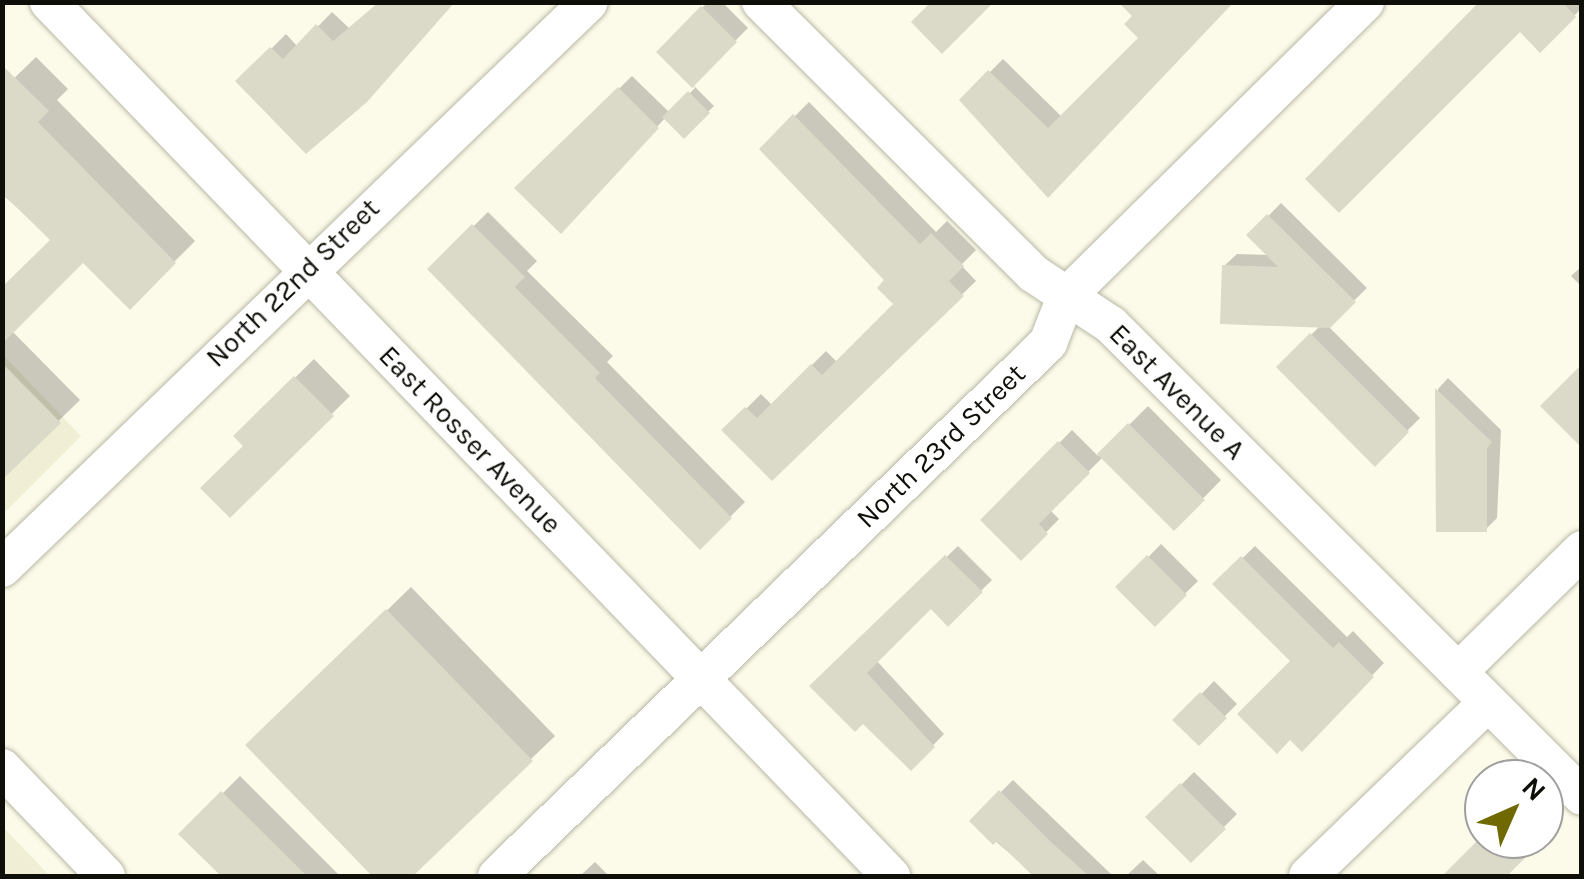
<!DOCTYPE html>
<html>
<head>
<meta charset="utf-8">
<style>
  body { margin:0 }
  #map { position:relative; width:1584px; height:879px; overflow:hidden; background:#fcfbe9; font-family:Karla,sans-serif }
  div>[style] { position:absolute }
  .built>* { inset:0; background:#f0efd5 }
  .shadow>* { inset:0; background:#0003 }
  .building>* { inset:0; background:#dbdac8 }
  .roads { filter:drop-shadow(0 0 2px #b8b8a6) drop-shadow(0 0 2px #b8b8a6) }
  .minor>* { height:38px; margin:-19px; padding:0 19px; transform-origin:19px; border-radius:19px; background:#fff }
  span { translate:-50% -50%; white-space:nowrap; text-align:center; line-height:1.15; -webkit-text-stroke:8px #fff; paint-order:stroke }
  .street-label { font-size:28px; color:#0f0f09 }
  .frame { position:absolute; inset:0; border:5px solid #0f0f09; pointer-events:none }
  .north { position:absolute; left:1464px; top:759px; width:100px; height:100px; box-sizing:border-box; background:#fff; border:2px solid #9f9f9d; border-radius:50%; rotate:45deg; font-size:28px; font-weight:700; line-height:40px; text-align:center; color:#0f0f09 }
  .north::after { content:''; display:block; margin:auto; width:35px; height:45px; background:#706900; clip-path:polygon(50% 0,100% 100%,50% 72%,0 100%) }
</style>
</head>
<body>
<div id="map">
  <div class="built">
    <i style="clip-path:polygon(3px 355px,81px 436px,3px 514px)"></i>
    <i style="clip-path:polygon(3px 827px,50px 876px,3px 876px)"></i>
  </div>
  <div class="shadow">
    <i style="clip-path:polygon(452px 2px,239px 81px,286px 34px,298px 47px,332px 12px,349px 28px)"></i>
    <i style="clip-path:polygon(708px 2px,722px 2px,748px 28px,692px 84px,714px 106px,684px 135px,666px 117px,573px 219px,518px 188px,632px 76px,670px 113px,695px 88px,659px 52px)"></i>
    <i style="clip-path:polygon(1232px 2px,1048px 195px,962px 100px,1003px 59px,1062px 117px)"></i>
    <i style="clip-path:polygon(1486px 2px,1582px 2px,1582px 8px,1540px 49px)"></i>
    <i style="clip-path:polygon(36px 57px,68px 89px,57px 100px,195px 241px,130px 306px,83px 260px,12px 331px,80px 400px,2px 476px,2px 291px,53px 240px,2px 194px,2px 90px)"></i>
    <i style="clip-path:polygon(809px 102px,936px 232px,947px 221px,976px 250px,961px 265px,976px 281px,772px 478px,725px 430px,761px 394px,772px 405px,826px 351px,838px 363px,896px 304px,888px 280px,762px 149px)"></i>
    <i style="clip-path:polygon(1281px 203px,1367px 288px,1328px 326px,1420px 418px,1375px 463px,1279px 367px,1321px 325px,1224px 266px,1237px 254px,1270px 255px,1250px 235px)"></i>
    <i style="clip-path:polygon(488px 212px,537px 261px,527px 271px,613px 356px,607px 362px,745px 502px,700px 547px,430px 269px)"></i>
    <i style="clip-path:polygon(1582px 266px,1582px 287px,1571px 276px)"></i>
    <i style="clip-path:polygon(314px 359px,350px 396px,230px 514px,246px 446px,236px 436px)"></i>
    <i style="clip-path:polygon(1448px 378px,1501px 430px,1497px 518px,1486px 529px,1438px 529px,1438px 389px)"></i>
    <i style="clip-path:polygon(1148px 406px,1221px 480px,1174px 528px,1103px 457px,1050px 510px,1059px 519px,1021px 558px,983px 520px,1072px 430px,1098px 456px)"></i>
    <i style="clip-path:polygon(1161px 544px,1198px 581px,1155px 623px,1119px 587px)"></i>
    <i style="clip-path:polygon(958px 546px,992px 580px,948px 623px,931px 606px,876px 660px,944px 734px,911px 768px,863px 721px,812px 686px)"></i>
    <i style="clip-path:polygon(1255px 546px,1347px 637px,1353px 631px,1384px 663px,1302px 749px,1294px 661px,1216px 584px)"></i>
    <i style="clip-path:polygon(411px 587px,555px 736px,409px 876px,375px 876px,249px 745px)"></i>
    <i style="clip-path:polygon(1214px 681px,1237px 704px,1199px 742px,1176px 720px)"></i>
    <i style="clip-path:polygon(1194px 772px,1237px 814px,1191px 860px,1149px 817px)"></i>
    <i style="clip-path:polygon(240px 776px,340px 876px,224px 876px,182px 834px)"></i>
    <i style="clip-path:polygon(1013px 780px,1113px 876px,1036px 876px,972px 821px)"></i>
    <i style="clip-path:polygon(1143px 860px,1160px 876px,1126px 876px)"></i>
    <i style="clip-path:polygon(595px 862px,609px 876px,580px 876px)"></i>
  </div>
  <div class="building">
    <i style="clip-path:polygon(379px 2px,455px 2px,367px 102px,306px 154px,235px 81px,270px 47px,283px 59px,316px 24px,333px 41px)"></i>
    <i style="clip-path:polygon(931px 2px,994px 2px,942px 54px,911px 22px)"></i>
    <i style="clip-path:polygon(1118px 2px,1234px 2px,1048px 198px,959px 100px,988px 70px,1048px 128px,1138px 38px,1124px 24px,1132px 16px)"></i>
    <i style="clip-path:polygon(1479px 2px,1562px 2px,1576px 17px,1540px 53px,1520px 32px,1339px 213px,1305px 179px)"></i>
    <i style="clip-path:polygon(701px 6px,737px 42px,692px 88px,656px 52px)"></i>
    <i style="clip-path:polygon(2px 65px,49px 111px,38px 122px,176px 263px,130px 310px,83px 263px,2px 344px,2px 287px,50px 240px,2px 193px)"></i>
    <i style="clip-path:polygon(618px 87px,659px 128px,561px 234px,514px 188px)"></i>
    <i style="clip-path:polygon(688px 91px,710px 113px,684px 139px,662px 117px)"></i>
    <i style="clip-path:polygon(793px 114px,920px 244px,931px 233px,964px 266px,949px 281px,964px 296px,772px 481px,721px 430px,745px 407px,757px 418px,811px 364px,822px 375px,893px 304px,877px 288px,884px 280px,759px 149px)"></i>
    <i style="clip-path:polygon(1267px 214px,1356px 302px,1330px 328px,1220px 324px,1222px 265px,1278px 267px,1246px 235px)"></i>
    <i style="clip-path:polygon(472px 224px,525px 277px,515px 287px,600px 373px,595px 378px,732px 518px,700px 550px,427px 269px)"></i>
    <i style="clip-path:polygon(1310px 333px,1409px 432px,1375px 467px,1276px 367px)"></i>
    <i style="clip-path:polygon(2px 363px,61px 423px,2px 480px)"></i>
    <i style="clip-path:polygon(1582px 364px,1582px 448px,1540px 406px)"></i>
    <i style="clip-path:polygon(294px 376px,334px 416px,230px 518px,200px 488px,243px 446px,233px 436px)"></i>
    <i style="clip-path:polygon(1435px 388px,1492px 442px,1487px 448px,1487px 532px,1436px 532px)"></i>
    <i style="clip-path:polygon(1128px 423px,1205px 500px,1174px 531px,1097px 454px)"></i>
    <i style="clip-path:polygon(1058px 441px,1090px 473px,1039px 524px,1048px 534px,1021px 561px,980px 520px)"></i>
    <i style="clip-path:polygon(945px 555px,983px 592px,948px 627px,931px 609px,867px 673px,935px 747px,911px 771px,863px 724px,855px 732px,809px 686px)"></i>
    <i style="clip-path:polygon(1147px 555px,1187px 595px,1155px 627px,1115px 587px)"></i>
    <i style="clip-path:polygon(1241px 556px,1333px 648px,1339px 642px,1374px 677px,1302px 752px,1290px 740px,1277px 754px,1237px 714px,1290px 661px,1212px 584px)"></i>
    <i style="clip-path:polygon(386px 609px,533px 761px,413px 876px,372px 876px,245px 745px)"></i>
    <i style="clip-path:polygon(1200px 692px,1227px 718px,1199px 746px,1172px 720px)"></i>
    <i style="clip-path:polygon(1180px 783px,1226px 829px,1191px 863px,1145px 817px)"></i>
    <i style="clip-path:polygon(999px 790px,1051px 842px,1089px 876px,1033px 876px,997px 841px,993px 845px,969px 821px)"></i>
    <i style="clip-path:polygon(221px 791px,307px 876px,221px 876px,178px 834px)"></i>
    <i style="clip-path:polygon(1479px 839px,1544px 839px,1507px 876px,1442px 876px)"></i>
  </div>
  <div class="roads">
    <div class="minor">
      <i style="left:49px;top:2px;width:1214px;rotate:46.07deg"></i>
      <i style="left:761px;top:2px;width:385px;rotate:44.9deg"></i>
      <i style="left:1034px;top:274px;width:92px;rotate:33.5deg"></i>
      <i style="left:1111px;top:325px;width:666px;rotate:45deg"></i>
      <i style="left:2px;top:568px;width:815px;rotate:-43.96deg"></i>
      <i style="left:1458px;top:672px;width:174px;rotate:-44.5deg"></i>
      <i style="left:2px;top:768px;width:150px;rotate:46.1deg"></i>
      <i style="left:497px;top:876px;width:767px;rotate:-44.05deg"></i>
      <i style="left:1048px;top:343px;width:49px;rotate:-68.6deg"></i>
      <i style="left:1066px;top:297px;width:420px;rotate:-44.6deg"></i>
      <i style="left:1308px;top:876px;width:250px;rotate:-44deg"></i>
    </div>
  </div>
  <div class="street-label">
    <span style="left:293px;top:283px;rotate:-44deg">North 22nd Street</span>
    <span style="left:1177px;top:392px;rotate:45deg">East Avenue A</span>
    <span style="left:470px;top:440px;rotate:46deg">East Rosser Avenue</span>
    <span style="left:941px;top:446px;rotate:-44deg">North 23rd Street</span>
  </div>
  <div class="frame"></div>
  <div class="north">N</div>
</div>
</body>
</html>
